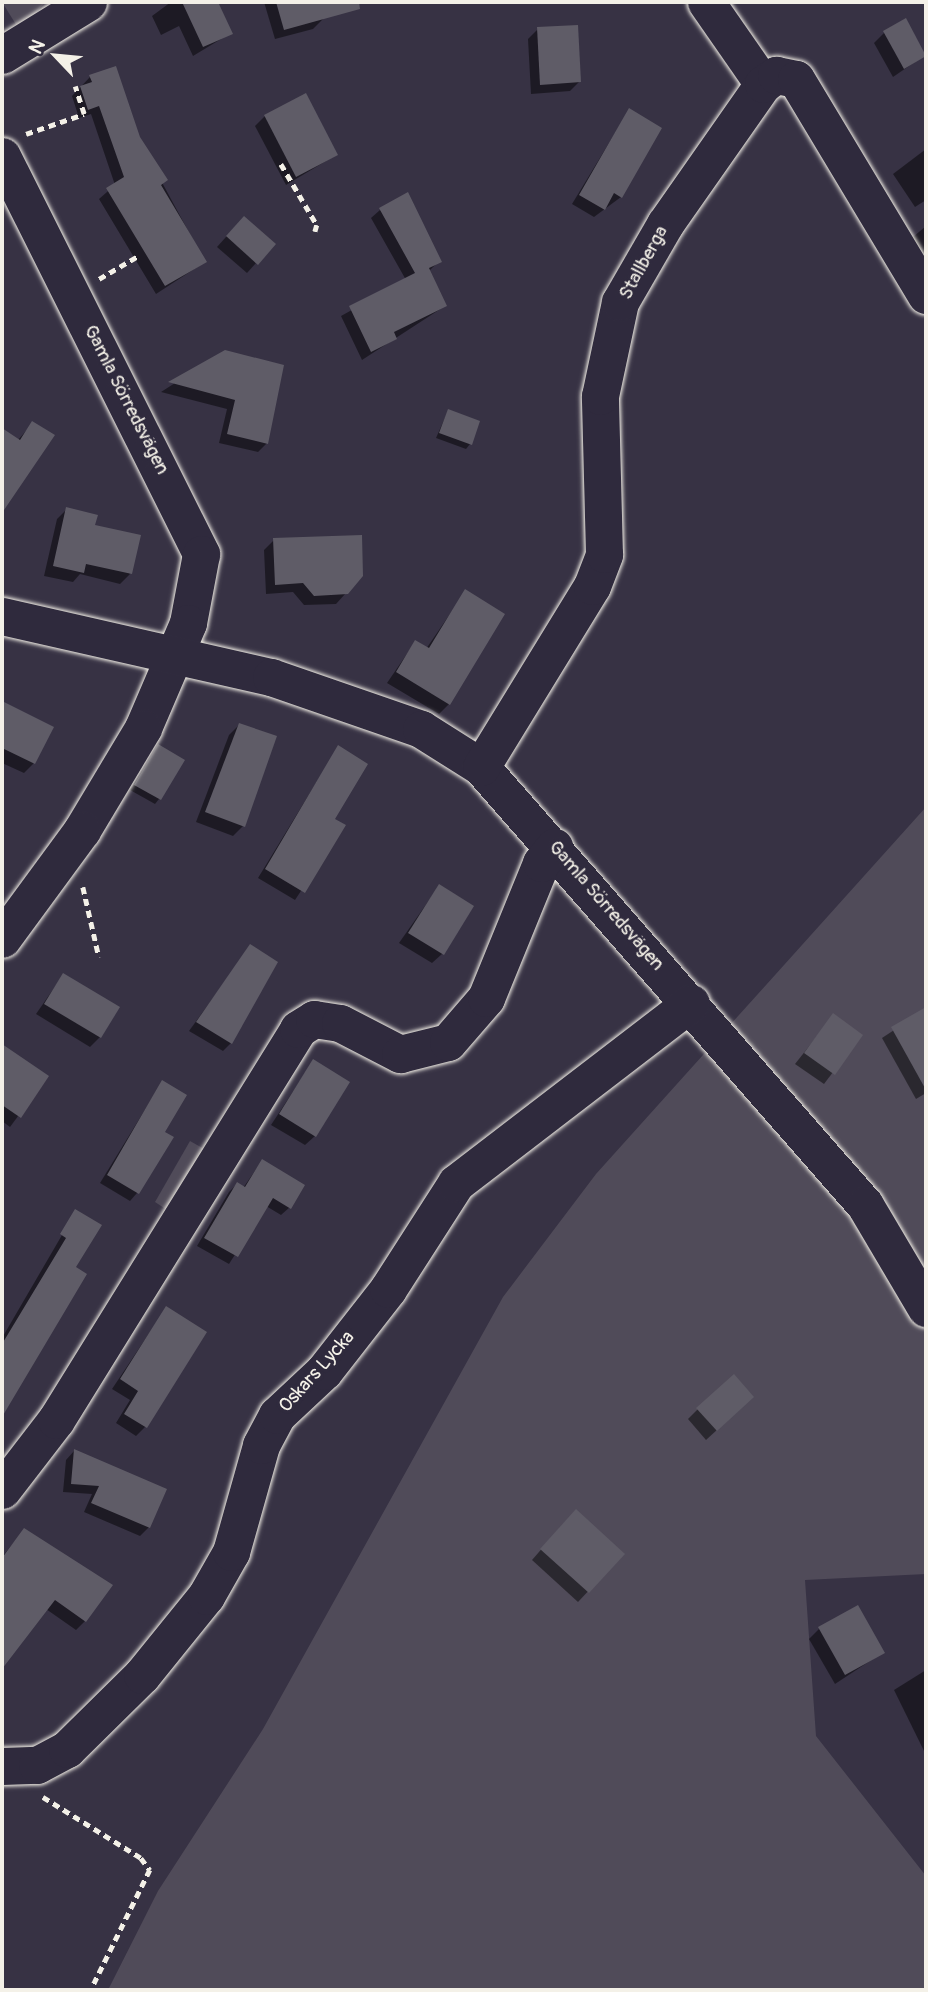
<!DOCTYPE html>
<html>
<head>
<meta charset="utf-8">
<style>
  body { margin:0 }
  #map { position:relative; width:928px; height:1992px; overflow:hidden; background:#373244; font-family:Pangolin,sans-serif }
  div>[style] { position:absolute }
  .green>* { inset:0; background:#504b59 }
  .shadow>* { inset:0; background:#0007 }
  .building>* { inset:0; background:#5f5c67 }
  .path>* { height:4.5px; margin-top:-2.25px; transform-origin:0; background:repeating-linear-gradient(90deg,#f4f1e8 0 7px,transparent 0 12px) }
  .roads { filter:drop-shadow(0 0 2px #f4f1e8) drop-shadow(0 0 2px #f4f1e8) }
  .minor>* { height:37px; margin:-18.5px; padding:0 18.5px; transform-origin:18.5px; border-radius:18.5px; background:#2f2a3d }
  span { translate:-50% -50%; white-space:nowrap; text-align:center; line-height:1.15; -webkit-text-stroke:7px #2f2a3d; paint-order:stroke }
  .street-label { font-size:19px; color:#f4f1e8 }
  .frame { position:absolute; inset:0; border:4px solid #f4f1e8; pointer-events:none }
  .north { position:absolute; left:21px; top:21px; width:70px; height:70px; -webkit-text-stroke:5px #2f2a3d; paint-order:stroke; rotate:296deg; font-size:19px; font-weight:700; line-height:28px; text-align:center; color:#f4f1e8 }
  .north::after { content:''; display:block; margin:auto; width:24px; height:32px; background:#f4f1e8; clip-path:polygon(50% 0,100% 100%,50% 72%,0 100%) }
</style>
</head>
<body>
<div id="map">
  <div class="green">
    <i style="clip-path:polygon(2px 2px,45px 2px,20px 31px)"></i>
    <i style="clip-path:polygon(926px 807px,926px 1574px,805px 1580px,816px 1736px,926px 1876px,926px 1990px,108px 1990px,158px 1891px,263px 1729px,503px 1297px,596px 1174px)"></i>
    <i style="clip-path:polygon(190px 1141px,206px 1150px,170px 1212px,155px 1202px)"></i>
  </div>
  <div class="shadow">
    <i style="clip-path:polygon(171px 2px,216px 2px,231px 33px,193px 56px,179px 26px,161px 35px,152px 16px)"></i>
    <i style="clip-path:polygon(264px 2px,318px 2px,323px 19px,313px 29px,275px 39px)"></i>
    <i style="clip-path:polygon(538px 29px,580px 81px,570px 91px,531px 94px,528px 39px)"></i>
    <i style="clip-path:polygon(884px 33px,925px 55px,893px 77px,874px 43px)"></i>
    <i style="clip-path:polygon(90px 77px,138px 138px,205px 262px,156px 294px,99px 199px,115px 185px,91px 114px,79px 118px,72px 96px)"></i>
    <i style="clip-path:polygon(629px 110px,621px 197px,594px 217px,572px 204px)"></i>
    <i style="clip-path:polygon(265px 116px,336px 155px,286px 185px,255px 126px)"></i>
    <i style="clip-path:polygon(926px 149px,926px 200px,915px 207px,893px 174px)"></i>
    <i style="clip-path:polygon(380px 210px,439px 261px,429px 271px,445px 306px,362px 360px,341px 316px,406px 280px,371px 218px)"></i>
    <i style="clip-path:polygon(926px 226px,926px 273px,906px 243px)"></i>
    <i style="clip-path:polygon(234px 228px,256px 263px,247px 273px,217px 247px)"></i>
    <i style="clip-path:polygon(225px 351px,267px 443px,258px 452px,219px 443px,227px 409px,161px 392px)"></i>
    <i style="clip-path:polygon(448px 411px,470px 444px,466px 449px,436px 438px)"></i>
    <i style="clip-path:polygon(33px 423px,11px 495px,2px 504px,2px 430px,18px 440px)"></i>
    <i style="clip-path:polygon(67px 509px,93px 526px,130px 574px,120px 584px,80px 574px,73px 582px,44px 576px,57px 519px)"></i>
    <i style="clip-path:polygon(274px 540px,346px 593px,336px 604px,304px 605px,293px 592px,266px 594px,264px 550px)"></i>
    <i style="clip-path:polygon(465px 592px,449px 704px,439px 714px,387px 683px,415px 642px,426px 649px)"></i>
    <i style="clip-path:polygon(2px 704px,34px 763px,24px 773px,2px 763px)"></i>
    <i style="clip-path:polygon(239px 725px,243px 826px,233px 836px,196px 822px,229px 735px)"></i>
    <i style="clip-path:polygon(158px 746px,159px 799px,155px 804px,130px 790px)"></i>
    <i style="clip-path:polygon(338px 747px,333px 819px,344px 826px,295px 900px,258px 878px)"></i>
    <i style="clip-path:polygon(439px 886px,442px 954px,432px 963px,399px 943px)"></i>
    <i style="clip-path:polygon(250px 947px,231px 1043px,223px 1051px,189px 1031px)"></i>
    <i style="clip-path:polygon(63px 975px,100px 1037px,90px 1047px,36px 1014px)"></i>
    <i style="clip-path:polygon(926px 1009px,926px 1093px,916px 1099px,882px 1038px)"></i>
    <i style="clip-path:polygon(833px 1016px,861px 1035px,824px 1084px,795px 1064px)"></i>
    <i style="clip-path:polygon(2px 1046px,47px 1077px,10px 1127px,2px 1121px)"></i>
    <i style="clip-path:polygon(313px 1061px,315px 1136px,305px 1145px,271px 1125px)"></i>
    <i style="clip-path:polygon(162px 1082px,137px 1193px,130px 1201px,100px 1183px)"></i>
    <i style="clip-path:polygon(262px 1161px,290px 1207px,281px 1215px,266px 1206px,229px 1264px,197px 1246px,229px 1192px,237px 1184px,243px 1188px)"></i>
    <i style="clip-path:polygon(76px 1211px,74px 1268px,85px 1274px,2px 1414px,2px 1338px)"></i>
    <i style="clip-path:polygon(166px 1308px,145px 1427px,136px 1436px,116px 1423px,130px 1400px,112px 1389px)"></i>
    <i style="clip-path:polygon(742px 1407px,706px 1440px,688px 1419px,698px 1409px)"></i>
    <i style="clip-path:polygon(74px 1451px,149px 1527px,140px 1536px,84px 1512px,92px 1494px,63px 1492px,66px 1460px)"></i>
    <i style="clip-path:polygon(566px 1521px,623px 1554px,578px 1602px,532px 1560px)"></i>
    <i style="clip-path:polygon(24px 1530px,85px 1621px,76px 1630px,46px 1609px,2px 1667px,2px 1594px,13px 1578px,2px 1570px,2px 1557px)"></i>
    <i style="clip-path:polygon(819px 1629px,882px 1653px,835px 1684px,809px 1639px)"></i>
    <i style="clip-path:polygon(926px 1670px,926px 1755px,894px 1690px)"></i>
  </div>
  <div class="building">
    <i style="clip-path:polygon(182px 2px,218px 2px,233px 34px,203px 47px)"></i>
    <i style="clip-path:polygon(276px 2px,359px 2px,360px 9px,284px 30px)"></i>
    <i style="clip-path:polygon(906px 18px,926px 56px,904px 69px,883px 31px)"></i>
    <i style="clip-path:polygon(578px 25px,581px 82px,540px 85px,537px 27px)"></i>
    <i style="clip-path:polygon(116px 66px,140px 137px,168px 180px,161px 185px,207px 262px,165px 286px,106px 188px,124px 177px,99px 106px,88px 110px,80px 86px,92px 82px,89px 75px)"></i>
    <i style="clip-path:polygon(306px 93px,338px 155px,296px 177px,264px 115px)"></i>
    <i style="clip-path:polygon(629px 108px,662px 128px,622px 198px,614px 193px,605px 210px,579px 195px)"></i>
    <i style="clip-path:polygon(408px 192px,442px 262px,429px 268px,447px 306px,394px 332px,397px 339px,371px 352px,349px 306px,415px 273px,379px 208px)"></i>
    <i style="clip-path:polygon(244px 216px,276px 244px,258px 265px,226px 236px)"></i>
    <i style="clip-path:polygon(225px 350px,284px 365px,268px 444px,227px 434px,235px 400px,168px 382px)"></i>
    <i style="clip-path:polygon(448px 409px,480px 421px,472px 445px,439px 433px)"></i>
    <i style="clip-path:polygon(32px 421px,55px 435px,2px 513px,2px 428px,20px 440px)"></i>
    <i style="clip-path:polygon(66px 507px,98px 515px,95px 525px,141px 535px,132px 574px,86px 564px,84px 573px,53px 566px)"></i>
    <i style="clip-path:polygon(362px 535px,363px 576px,348px 594px,314px 596px,303px 583px,275px 585px,273px 538px)"></i>
    <i style="clip-path:polygon(465px 589px,505px 614px,450px 705px,396px 672px,415px 640px,429px 648px)"></i>
    <i style="clip-path:polygon(2px 701px,54px 727px,35px 764px,2px 748px)"></i>
    <i style="clip-path:polygon(239px 723px,277px 736px,245px 827px,205px 812px)"></i>
    <i style="clip-path:polygon(158px 744px,185px 760px,161px 800px,134px 785px)"></i>
    <i style="clip-path:polygon(338px 745px,368px 764px,335px 819px,346px 825px,305px 893px,265px 869px)"></i>
    <i style="clip-path:polygon(439px 884px,474px 906px,444px 955px,408px 933px)"></i>
    <i style="clip-path:polygon(250px 944px,278px 962px,232px 1044px,196px 1022px)"></i>
    <i style="clip-path:polygon(63px 973px,120px 1007px,101px 1038px,44px 1004px)"></i>
    <i style="clip-path:polygon(926px 1007px,926px 1090px,891px 1027px)"></i>
    <i style="clip-path:polygon(833px 1013px,863px 1035px,835px 1075px,804px 1053px)"></i>
    <i style="clip-path:polygon(2px 1044px,49px 1076px,21px 1118px,2px 1105px)"></i>
    <i style="clip-path:polygon(313px 1059px,350px 1082px,316px 1137px,279px 1114px)"></i>
    <i style="clip-path:polygon(162px 1080px,187px 1095px,165px 1132px,174px 1137px,139px 1194px,107px 1175px)"></i>
    <i style="clip-path:polygon(262px 1159px,305px 1185px,291px 1209px,273px 1198px,238px 1257px,204px 1238px,237px 1182px,245px 1187px)"></i>
    <i style="clip-path:polygon(75px 1209px,102px 1225px,76px 1267px,87px 1274px,2px 1417px,2px 1344px,66px 1238px,60px 1234px)"></i>
    <i style="clip-path:polygon(166px 1306px,207px 1332px,147px 1428px,124px 1414px,138px 1391px,120px 1379px)"></i>
    <i style="clip-path:polygon(734px 1374px,754px 1397px,717px 1431px,696px 1408px)"></i>
    <i style="clip-path:polygon(74px 1449px,167px 1489px,150px 1528px,91px 1503px,99px 1486px,71px 1484px)"></i>
    <i style="clip-path:polygon(576px 1509px,625px 1554px,589px 1593px,540px 1549px)"></i>
    <i style="clip-path:polygon(24px 1528px,113px 1585px,86px 1622px,55px 1600px,2px 1669px,2px 1558px)"></i>
    <i style="clip-path:polygon(858px 1605px,885px 1653px,845px 1675px,818px 1627px)"></i>
  </div>
  <div class="path">
    <i style="left:26px;top:134px;width:61px;rotate:-19deg"></i>
    <i style="left:84px;top:114px;width:29px;rotate:-108deg"></i>
    <i style="left:281px;top:164px;width:71px;rotate:59.5deg"></i>
    <i style="left:317px;top:225px;width:7px;rotate:106deg"></i>
    <i style="left:99px;top:279px;width:45px;rotate:-30.5deg"></i>
    <i style="left:83px;top:887px;width:72px;rotate:77.1deg"></i>
    <i style="left:43px;top:1797px;width:115px;rotate:31.9deg"></i>
    <i style="left:141px;top:1858px;width:15px;rotate:53deg"></i>
    <i style="left:150px;top:1870px;width:134px;rotate:116.2deg"></i>
  </div>
  <div class="roads">
    <div class="minor">
      <i style="left:706px;top:2px;width:100px;rotate:55.2deg"></i>
      <i style="left:2px;top:55px;width:101px;rotate:-31.6deg"></i>
      <i style="left:2px;top:156px;width:445px;rotate:63.4deg"></i>
      <i style="left:201px;top:554px;width:70px;rotate:100.7deg"></i>
      <i style="left:188px;top:623px;width:114px;rotate:113.2deg"></i>
      <i style="left:143px;top:728px;width:119px;rotate:120.9deg"></i>
      <i style="left:82px;top:830px;width:135px;rotate:126.3deg"></i>
      <i style="left:2px;top:616px;width:276px;rotate:12.8deg"></i>
      <i style="left:271px;top:677px;width:159px;rotate:19.1deg"></i>
      <i style="left:421px;top:729px;width:71px;rotate:32.3deg"></i>
      <i style="left:481px;top:767px;width:582px;rotate:48.76deg"></i>
      <i style="left:865px;top:1205px;width:120px;rotate:59.4deg"></i>
      <i style="left:481px;top:767px;width:212px;rotate:-58.5deg"></i>
      <i style="left:592px;top:586px;width:34px;rotate:-69deg"></i>
      <i style="left:604px;top:554px;width:158px;rotate:-91.5deg"></i>
      <i style="left:600px;top:396px;width:96px;rotate:-78deg"></i>
      <i style="left:620px;top:302px;width:90px;rotate:-60deg"></i>
      <i style="left:665px;top:224px;width:171px;rotate:-55deg"></i>
      <i style="left:763px;top:84px;width:16px;rotate:-35deg"></i>
      <i style="left:776px;top:75px;width:20px;rotate:11deg"></i>
      <i style="left:796px;top:79px;width:252px;rotate:59deg"></i>
      <i style="left:2px;top:1490px;width:88px;rotate:-52.4deg"></i>
      <i style="left:56px;top:1420px;width:460px;rotate:-58.2deg"></i>
      <i style="left:298px;top:1029px;width:19px;rotate:-32deg"></i>
      <i style="left:314px;top:1019px;width:26px;rotate:9deg"></i>
      <i style="left:340px;top:1023px;width:68px;rotate:27.3deg"></i>
      <i style="left:400px;top:1054px;width:49px;rotate:-14deg"></i>
      <i style="left:448px;top:1042px;width:58px;rotate:-49.2deg"></i>
      <i style="left:486px;top:998px;width:146px;rotate:-67.8deg"></i>
      <i style="left:541px;top:863px;width:21px;rotate:-51deg"></i>
      <i style="left:2px;top:1766px;width:35px;rotate:-2deg"></i>
      <i style="left:37px;top:1765px;width:34px;rotate:-28deg"></i>
      <i style="left:67px;top:1749px;width:105px;rotate:-44.6deg"></i>
      <i style="left:142px;top:1675px;width:102px;rotate:-51deg"></i>
      <i style="left:206px;top:1596px;width:51px;rotate:-60.4deg"></i>
      <i style="left:231px;top:1552px;width:111px;rotate:-74.3deg"></i>
      <i style="left:261px;top:1445px;width:34px;rotate:-62deg"></i>
      <i style="left:277px;top:1415px;width:64px;rotate:-43.1deg"></i>
      <i style="left:324px;top:1371px;width:104px;rotate:-52deg"></i>
      <i style="left:388px;top:1289px;width:126px;rotate:-57.3deg"></i>
      <i style="left:456px;top:1183px;width:296px;rotate:-37.5deg"></i>
    </div>
  </div>
  <div class="street-label">
    <span style="left:644px;top:263px;rotate:-61deg">Stallberga</span>
    <span style="left:126px;top:400px;rotate:63deg">Gamla Sörredsvägen</span>
    <span style="left:606px;top:906px;rotate:49deg">Gamla Sörredsvägen</span>
    <span style="left:317px;top:1372px;rotate:-48deg">Oskars Lycka</span>
  </div>
  <div class="frame"></div>
  <div class="north">N</div>
</div>
</body>
</html>
